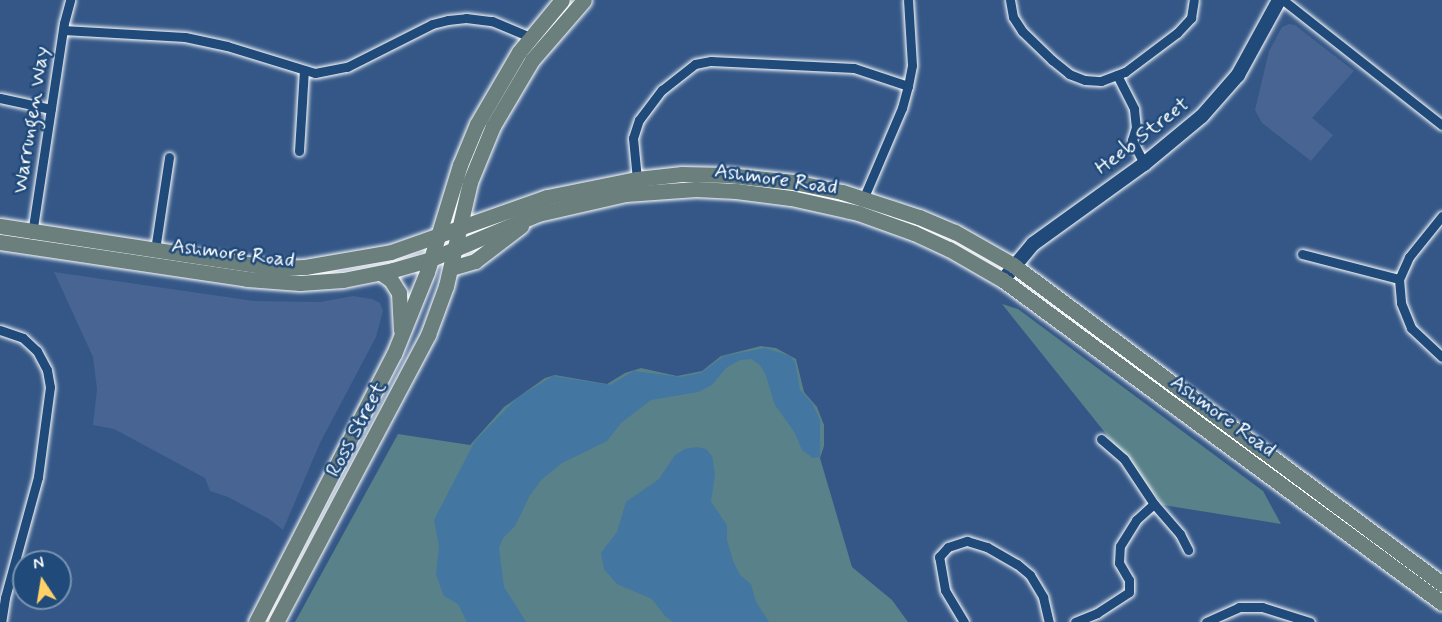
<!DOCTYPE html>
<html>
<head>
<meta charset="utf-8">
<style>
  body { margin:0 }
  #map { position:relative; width:1442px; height:622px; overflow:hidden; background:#345787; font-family:Mynerve,sans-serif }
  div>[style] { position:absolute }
  .built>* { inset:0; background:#476492 }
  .green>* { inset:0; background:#588189 }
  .water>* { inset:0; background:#4376a0 }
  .roads { filter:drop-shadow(0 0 2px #fff) drop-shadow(0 0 2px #fff) }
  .street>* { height:9px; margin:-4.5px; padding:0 4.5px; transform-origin:4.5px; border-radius:4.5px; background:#1f4a7a }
  .secondary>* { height:14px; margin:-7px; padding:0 7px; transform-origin:7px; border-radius:7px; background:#1f4a7a }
  .primary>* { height:15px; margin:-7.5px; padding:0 7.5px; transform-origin:7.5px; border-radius:7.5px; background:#6b7f7c }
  span { translate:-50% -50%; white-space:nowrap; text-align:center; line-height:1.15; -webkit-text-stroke:5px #1f4a7a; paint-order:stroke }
  .street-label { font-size:21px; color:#fff }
  .north { position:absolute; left:12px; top:550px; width:60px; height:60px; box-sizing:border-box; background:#1f4a7a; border:2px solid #7992af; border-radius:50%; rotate:348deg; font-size:16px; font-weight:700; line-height:24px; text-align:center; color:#fff }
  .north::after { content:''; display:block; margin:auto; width:21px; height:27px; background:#ffd166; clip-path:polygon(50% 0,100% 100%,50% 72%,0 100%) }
</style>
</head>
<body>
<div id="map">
  <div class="built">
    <i style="clip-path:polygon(1289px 24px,1295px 25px,1354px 71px,1312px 118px,1333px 135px,1311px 161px,1262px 123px,1255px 110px,1269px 51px,1282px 27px)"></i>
    <i style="clip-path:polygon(54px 272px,254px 301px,320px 302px,353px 296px,372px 299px,380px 303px,383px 311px,376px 337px,320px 443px,283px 530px,269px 519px,228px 497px,210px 491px,205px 478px,114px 429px,93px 425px,97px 389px,93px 357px)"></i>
  </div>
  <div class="green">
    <i style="clip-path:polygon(1002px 304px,1018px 309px,1263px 491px,1281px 524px,1163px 505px)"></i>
    <i style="clip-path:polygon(761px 346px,776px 348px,796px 359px,804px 392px,817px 407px,824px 425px,824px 446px,820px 458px,852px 567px,892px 600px,908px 622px,295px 622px,398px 434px,470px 445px,504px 407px,545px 378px,555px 375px,607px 384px,625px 373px,641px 368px,677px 376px,702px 371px,721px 356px)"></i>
  </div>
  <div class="water">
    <i style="clip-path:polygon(765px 348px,790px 356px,795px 362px,800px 390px,812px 403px,820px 420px,820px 457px,813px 458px,802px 450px,795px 433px,775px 405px,765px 373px,759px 364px,751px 359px,740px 360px,726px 368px,712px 385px,698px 392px,651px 400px,621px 423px,607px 441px,562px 463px,542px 479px,530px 495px,515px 526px,503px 538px,499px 548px,504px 587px,526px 622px,467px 622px,458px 604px,444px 596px,436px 575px,439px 546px,434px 520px,475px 441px,517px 398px,553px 376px,610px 385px,634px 371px,680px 377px,701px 373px,724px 356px)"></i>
    <i style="clip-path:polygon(697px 447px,706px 449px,712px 456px,715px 474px,711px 502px,727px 525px,727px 540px,733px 561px,740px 575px,751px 584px,756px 602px,769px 622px,674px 622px,666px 617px,652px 599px,617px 584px,604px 569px,601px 553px,617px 532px,626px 502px,659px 479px,675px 455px,685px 449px)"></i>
  </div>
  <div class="roads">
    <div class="street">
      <i style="left:1010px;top:0;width:17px;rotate:80deg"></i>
      <i style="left:1013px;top:17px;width:17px;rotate:57deg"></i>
      <i style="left:1022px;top:31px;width:42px;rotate:44deg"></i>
      <i style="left:1052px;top:60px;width:22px;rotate:39deg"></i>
      <i style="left:1069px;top:74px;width:17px;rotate:21deg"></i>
      <i style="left:1085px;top:80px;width:16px;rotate:4deg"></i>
      <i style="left:1101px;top:81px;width:26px;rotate:-21deg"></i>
      <i style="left:1125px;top:72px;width:65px;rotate:-36.9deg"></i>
      <i style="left:1177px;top:33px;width:21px;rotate:-47deg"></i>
      <i style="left:1191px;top:18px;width:18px;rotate:-81deg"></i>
      <i style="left:1283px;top:0;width:202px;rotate:38.2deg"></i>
      <i style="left:63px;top:30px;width:122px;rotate:3.3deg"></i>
      <i style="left:185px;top:37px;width:43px;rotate:12.1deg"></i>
      <i style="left:227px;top:46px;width:92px;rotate:17.1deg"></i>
      <i style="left:315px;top:73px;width:33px;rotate:-11deg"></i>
      <i style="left:347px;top:67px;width:95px;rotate:-26.8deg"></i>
      <i style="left:432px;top:24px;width:16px;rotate:-14deg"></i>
      <i style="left:448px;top:20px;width:18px;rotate:-6deg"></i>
      <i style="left:466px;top:18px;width:26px;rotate:7deg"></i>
      <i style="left:492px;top:21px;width:41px;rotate:22.8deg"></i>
      <i style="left:1117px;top:75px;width:38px;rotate:63deg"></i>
      <i style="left:1134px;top:109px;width:18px;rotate:84deg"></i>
      <i style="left:1136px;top:127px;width:14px;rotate:107deg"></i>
      <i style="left:1132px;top:140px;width:27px;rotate:63deg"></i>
      <i style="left:0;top:98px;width:52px;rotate:12.2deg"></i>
      <i style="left:299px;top:151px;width:81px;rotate:-86.5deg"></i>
      <i style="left:637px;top:179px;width:41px;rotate:-95.6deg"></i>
      <i style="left:633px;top:138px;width:19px;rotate:-72deg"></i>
      <i style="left:639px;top:120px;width:38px;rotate:-53deg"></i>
      <i style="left:662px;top:90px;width:42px;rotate:-38.2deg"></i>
      <i style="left:695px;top:64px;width:16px;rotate:-11deg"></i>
      <i style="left:711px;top:61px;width:143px;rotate:2.8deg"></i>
      <i style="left:854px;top:68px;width:57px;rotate:18.4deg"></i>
      <i style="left:864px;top:197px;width:97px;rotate:-66.9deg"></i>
      <i style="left:902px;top:108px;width:23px;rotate:-75deg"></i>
      <i style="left:908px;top:86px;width:21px;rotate:-79deg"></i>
      <i style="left:912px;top:65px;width:65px;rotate:-93.5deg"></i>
      <i style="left:1442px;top:216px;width:53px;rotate:128.8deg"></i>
      <i style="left:1409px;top:257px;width:24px;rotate:114deg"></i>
      <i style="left:1399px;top:279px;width:24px;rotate:85deg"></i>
      <i style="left:1401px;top:303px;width:27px;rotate:68deg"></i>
      <i style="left:1411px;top:328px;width:42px;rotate:43.1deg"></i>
      <i style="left:32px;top:234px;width:213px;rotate:-81.4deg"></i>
      <i style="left:64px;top:23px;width:24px;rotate:-75deg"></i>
      <i style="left:155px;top:250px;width:94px;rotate:-81.4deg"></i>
      <i style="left:1302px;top:254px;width:100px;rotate:14.5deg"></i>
      <i style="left:0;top:330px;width:24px;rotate:19deg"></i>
      <i style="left:23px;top:338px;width:19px;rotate:43deg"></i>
      <i style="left:37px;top:351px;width:21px;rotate:62deg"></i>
      <i style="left:47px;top:370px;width:17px;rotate:80deg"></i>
      <i style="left:50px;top:387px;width:91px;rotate:97.6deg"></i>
      <i style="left:38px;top:477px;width:125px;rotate:105.3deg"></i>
      <i style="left:5px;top:598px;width:24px;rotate:99deg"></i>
      <i style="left:1101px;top:439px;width:30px;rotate:41deg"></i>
      <i style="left:1124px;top:459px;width:54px;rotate:56.3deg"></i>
      <i style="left:1154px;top:504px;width:40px;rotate:49deg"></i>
      <i style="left:1180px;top:534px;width:18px;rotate:63deg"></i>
      <i style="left:964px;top:622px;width:37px;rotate:-121deg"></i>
      <i style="left:945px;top:590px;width:34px;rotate:-100deg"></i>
      <i style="left:939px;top:557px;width:13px;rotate:-48deg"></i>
      <i style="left:948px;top:547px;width:20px;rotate:-18deg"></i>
      <i style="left:967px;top:541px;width:21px;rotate:17deg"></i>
      <i style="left:987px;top:547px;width:34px;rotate:30deg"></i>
      <i style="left:1017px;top:564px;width:17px;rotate:40deg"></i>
      <i style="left:1030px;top:575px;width:26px;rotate:59deg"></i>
      <i style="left:1043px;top:597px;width:26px;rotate:77deg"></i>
      <i style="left:1075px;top:622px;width:24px;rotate:-22deg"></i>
      <i style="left:1097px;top:613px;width:38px;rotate:-33deg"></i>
      <i style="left:1129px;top:592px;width:12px;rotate:-90deg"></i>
      <i style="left:1129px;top:580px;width:20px;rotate:-120deg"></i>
      <i style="left:1119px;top:563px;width:17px;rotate:-87deg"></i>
      <i style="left:1120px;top:546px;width:31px;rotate:-58deg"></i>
      <i style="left:1136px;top:520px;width:24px;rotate:-42deg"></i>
      <i style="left:1206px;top:622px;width:36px;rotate:-24deg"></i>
      <i style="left:1239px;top:607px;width:23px"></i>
      <i style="left:1262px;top:607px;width:50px;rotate:17.4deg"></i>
    </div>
    <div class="secondary">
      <i style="left:1003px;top:280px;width:47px;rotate:-50.2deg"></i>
      <i style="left:1033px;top:244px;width:137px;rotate:-35.8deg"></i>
      <i style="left:1144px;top:164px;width:75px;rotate:-39.6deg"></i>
      <i style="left:1202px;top:116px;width:55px;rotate:-48.7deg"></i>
      <i style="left:1238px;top:75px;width:85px;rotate:-61.3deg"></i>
    </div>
    <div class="primary">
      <i style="left:0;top:226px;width:279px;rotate:8.7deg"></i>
      <i style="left:276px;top:268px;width:29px;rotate:-2deg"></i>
      <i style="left:305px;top:267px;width:87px;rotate:-9.9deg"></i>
      <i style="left:391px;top:252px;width:165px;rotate:-19.4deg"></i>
      <i style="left:547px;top:197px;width:92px;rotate:-11.3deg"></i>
      <i style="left:637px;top:179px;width:45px;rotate:-6.3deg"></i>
      <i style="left:682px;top:174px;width:46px;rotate:1.2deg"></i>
      <i style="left:728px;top:175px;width:66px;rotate:6.1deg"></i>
      <i style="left:794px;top:182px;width:49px;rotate:11.8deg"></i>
      <i style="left:842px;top:192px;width:81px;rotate:18deg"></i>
      <i style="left:919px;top:217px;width:39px;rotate:23deg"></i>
      <i style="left:955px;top:232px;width:67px;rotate:29.6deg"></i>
      <i style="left:1013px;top:265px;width:535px;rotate:36.63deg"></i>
      <i style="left:0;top:242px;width:250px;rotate:8.5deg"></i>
      <i style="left:247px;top:279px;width:53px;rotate:4.3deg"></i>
      <i style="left:300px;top:283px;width:43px;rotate:-4deg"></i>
      <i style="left:343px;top:280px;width:51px;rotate:-11.3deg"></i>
      <i style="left:393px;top:270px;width:40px;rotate:-16deg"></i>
      <i style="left:431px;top:259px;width:116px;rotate:-22.8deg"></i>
      <i style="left:538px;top:214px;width:90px;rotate:-12.8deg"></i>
      <i style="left:626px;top:194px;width:70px;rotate:-4.1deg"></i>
      <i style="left:696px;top:189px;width:40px;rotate:2.9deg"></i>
      <i style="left:736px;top:191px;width:55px;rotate:7.3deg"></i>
      <i style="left:791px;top:198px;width:69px;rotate:12.6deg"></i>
      <i style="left:858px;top:213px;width:59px;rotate:19.7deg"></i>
      <i style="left:914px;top:233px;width:38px;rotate:25deg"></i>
      <i style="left:949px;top:249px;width:62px;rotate:29.9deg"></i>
      <i style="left:1003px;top:280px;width:545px;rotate:36.34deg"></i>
      <i style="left:451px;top:268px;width:25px;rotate:-16deg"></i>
      <i style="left:475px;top:261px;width:58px;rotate:-37.3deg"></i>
      <i style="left:381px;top:273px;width:12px;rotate:35deg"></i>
      <i style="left:391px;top:280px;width:15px;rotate:58deg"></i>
      <i style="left:399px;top:293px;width:37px;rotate:87deg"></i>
      <i style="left:256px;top:622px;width:301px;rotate:-62.8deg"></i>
      <i style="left:394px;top:354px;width:88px;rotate:-68.1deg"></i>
      <i style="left:427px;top:272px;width:112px;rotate:-72.9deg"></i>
      <i style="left:460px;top:165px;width:44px;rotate:-67.5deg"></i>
      <i style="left:477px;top:124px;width:83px;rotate:-59.7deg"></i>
      <i style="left:519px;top:52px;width:67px;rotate:-50.4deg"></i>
      <i style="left:276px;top:622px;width:325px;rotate:-62.1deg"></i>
      <i style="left:428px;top:335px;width:52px;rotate:-69.8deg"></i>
      <i style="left:446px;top:286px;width:107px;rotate:-77deg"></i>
      <i style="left:470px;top:182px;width:61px;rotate:-67.7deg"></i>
      <i style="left:493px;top:126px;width:77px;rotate:-59.4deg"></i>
      <i style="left:532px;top:60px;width:79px;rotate:-49.1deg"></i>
    </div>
  </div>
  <div class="street-label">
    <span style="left:31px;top:120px;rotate:-81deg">Warrungen Way</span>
    <span style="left:1142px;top:136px;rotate:-38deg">Heeb Street</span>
    <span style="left:776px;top:179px;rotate:8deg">Ashmore Road</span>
    <span style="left:233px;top:253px;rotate:7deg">Ashmore Road</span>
    <span style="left:1223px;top:416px;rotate:36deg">Ashmore Road</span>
    <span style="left:356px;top:429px;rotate:-62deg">Ross Street</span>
  </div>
  <div class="north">N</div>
</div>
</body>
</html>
